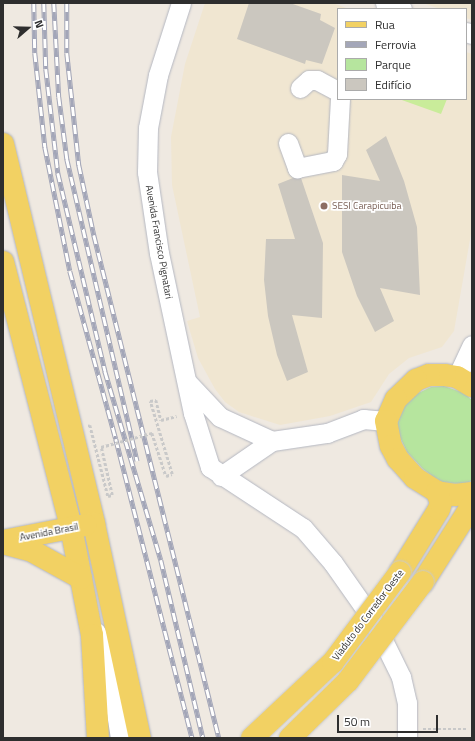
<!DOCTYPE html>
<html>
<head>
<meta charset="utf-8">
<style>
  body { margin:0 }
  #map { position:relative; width:475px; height:741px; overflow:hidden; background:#efe9e1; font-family:"Titillium Web",sans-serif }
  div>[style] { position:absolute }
  .education>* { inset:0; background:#f0e6d1 }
  .green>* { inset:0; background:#b6e59e }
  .pitch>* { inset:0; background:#c9ec9a }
  .building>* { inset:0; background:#cbc7bf }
  .path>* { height:2.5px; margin-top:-1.25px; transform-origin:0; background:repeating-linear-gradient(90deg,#c9c9c9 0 3px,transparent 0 5px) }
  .roads { filter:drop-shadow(0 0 1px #b4b7c1) drop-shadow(0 0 1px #b4b7c1) }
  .minor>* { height:19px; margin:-9.5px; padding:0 9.5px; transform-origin:9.5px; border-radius:9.5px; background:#fff }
  .major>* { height:22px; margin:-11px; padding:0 11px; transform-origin:11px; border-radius:11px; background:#f2d163 }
  .rail>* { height:4.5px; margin-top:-2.25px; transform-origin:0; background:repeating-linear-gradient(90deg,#fff 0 9px,#a3a6b8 0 18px); box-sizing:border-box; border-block:1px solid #a3a6b8 }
  .path-bridge>* { height:2.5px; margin-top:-1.25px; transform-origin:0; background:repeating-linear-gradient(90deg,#c9c9c9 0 3px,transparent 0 5px) }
  .bridges { filter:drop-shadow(0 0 1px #c9c9c9) drop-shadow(0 0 1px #c9c9c9) }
  .major-bridge>* { height:22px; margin:-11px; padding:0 11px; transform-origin:11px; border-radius:11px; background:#f2d163 }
  .dots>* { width:11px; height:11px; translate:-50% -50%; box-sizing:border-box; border:2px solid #fff; border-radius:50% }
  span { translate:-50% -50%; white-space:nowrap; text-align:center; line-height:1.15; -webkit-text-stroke:3.5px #fff; paint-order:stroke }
  .education-label { font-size:10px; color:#785e54 }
  .left { translate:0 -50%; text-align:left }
  .street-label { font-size:10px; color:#2e2e2e }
  .frame { position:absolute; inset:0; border:4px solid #2e2e2e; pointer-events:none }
  .legend { position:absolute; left:337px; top:8px; width:130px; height:92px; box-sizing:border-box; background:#fff; border:1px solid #ababab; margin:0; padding:5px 7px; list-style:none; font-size:12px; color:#2e2e2e }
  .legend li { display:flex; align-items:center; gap:8px; height:20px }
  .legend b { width:20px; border:1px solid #ababab }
  .north { position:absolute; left:8px; top:8px; width:40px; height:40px; -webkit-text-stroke:3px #fff; paint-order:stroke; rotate:70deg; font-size:11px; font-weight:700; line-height:16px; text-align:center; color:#2e2e2e }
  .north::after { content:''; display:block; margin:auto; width:14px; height:18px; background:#2e2e2e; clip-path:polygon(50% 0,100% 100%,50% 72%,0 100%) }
  .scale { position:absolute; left:337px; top:715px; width:101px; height:18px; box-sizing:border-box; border:2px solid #2e2e2e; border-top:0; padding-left:5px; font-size:12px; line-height:14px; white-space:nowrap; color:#2e2e2e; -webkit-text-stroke:3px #fff; paint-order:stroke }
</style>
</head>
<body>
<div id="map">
  <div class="education">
    <i style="clip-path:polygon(205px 3px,333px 3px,349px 9px,338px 9px,338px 99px,466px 99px,466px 52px,472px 54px,472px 228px,454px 331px,442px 347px,409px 358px,389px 374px,371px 402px,330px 416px,280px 425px,239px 412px,225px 402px,215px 389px,198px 358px,187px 321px,200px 317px,172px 185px,171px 137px,185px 64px)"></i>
    <i style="clip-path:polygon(423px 3px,472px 3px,472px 20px,466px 18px,466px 9px,440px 9px)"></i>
  </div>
  <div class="green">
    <i style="clip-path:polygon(444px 386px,464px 393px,472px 400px,472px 481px,463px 484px,440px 482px,423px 469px,407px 452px,398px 433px,398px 422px,404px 405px,412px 396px,431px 387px)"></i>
  </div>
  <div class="pitch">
    <i style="clip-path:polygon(399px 99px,447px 99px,441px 114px)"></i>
  </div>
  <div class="building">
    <i style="clip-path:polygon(249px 3px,290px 3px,321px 14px,320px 20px,335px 28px,322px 64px,306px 60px,305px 64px,237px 39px)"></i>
    <i style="clip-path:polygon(386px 136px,404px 181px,417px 227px,420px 295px,380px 288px,394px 321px,375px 332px,357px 296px,342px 252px,342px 175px,380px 181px,366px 150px)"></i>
    <i style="clip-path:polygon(293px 178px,301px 178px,323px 243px,322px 318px,292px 315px,308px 372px,287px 381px,277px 355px,268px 316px,264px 280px,266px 239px,295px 239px,278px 184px)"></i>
  </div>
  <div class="path">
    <i style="left:88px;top:426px;width:2px;rotate:-27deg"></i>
    <i style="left:90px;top:425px;width:73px;rotate:75.8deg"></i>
    <i style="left:108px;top:496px;width:4px;rotate:-14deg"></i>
    <i style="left:112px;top:495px;width:49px;rotate:-102.9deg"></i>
    <i style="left:152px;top:433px;width:45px;rotate:72deg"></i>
    <i style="left:166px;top:476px;width:6px;rotate:-18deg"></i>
    <i style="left:172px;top:474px;width:76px;rotate:-106.8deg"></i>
    <i style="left:150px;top:401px;width:6px;rotate:-9deg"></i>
    <i style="left:156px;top:400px;width:21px;rotate:76deg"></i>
    <i style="left:161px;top:420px;width:16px;rotate:-14deg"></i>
    <i style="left:423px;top:729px;width:43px"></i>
  </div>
  <div class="roads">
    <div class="minor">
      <i style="left:181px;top:3px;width:76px;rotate:107.7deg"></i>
      <i style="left:158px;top:75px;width:54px;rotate:100.7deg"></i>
      <i style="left:148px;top:128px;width:44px;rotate:91.3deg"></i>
      <i style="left:147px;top:172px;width:82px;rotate:81.6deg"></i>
      <i style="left:159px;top:253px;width:164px;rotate:78deg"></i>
      <i style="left:193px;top:413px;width:57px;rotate:72.5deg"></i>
      <i style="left:210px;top:467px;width:111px;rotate:33.3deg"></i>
      <i style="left:303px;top:528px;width:46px;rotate:49.4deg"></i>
      <i style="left:333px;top:563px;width:70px;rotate:54.9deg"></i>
      <i style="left:373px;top:620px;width:64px;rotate:63.8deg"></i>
      <i style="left:401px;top:677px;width:27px;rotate:77deg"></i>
      <i style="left:407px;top:703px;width:35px;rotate:90deg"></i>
      <i style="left:385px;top:3px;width:18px;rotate:19deg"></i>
      <i style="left:466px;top:32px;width:6px;rotate:18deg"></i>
      <i style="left:300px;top:88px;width:12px;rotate:-42deg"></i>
      <i style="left:309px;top:80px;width:8px"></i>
      <i style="left:317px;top:80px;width:24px;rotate:28deg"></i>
      <i style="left:288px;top:143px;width:27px;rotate:70deg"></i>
      <i style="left:297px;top:168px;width:37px;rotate:-11deg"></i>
      <i style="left:333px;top:161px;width:8px;rotate:-60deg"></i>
      <i style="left:337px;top:154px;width:55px;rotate:-86.9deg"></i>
      <i style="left:457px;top:377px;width:35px;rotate:-65deg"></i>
      <i style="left:187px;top:382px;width:48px;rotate:46.7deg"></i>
      <i style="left:220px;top:417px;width:57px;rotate:24.8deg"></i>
      <i style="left:272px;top:441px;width:56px;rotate:-8.3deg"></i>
      <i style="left:327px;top:433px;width:39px;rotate:-21deg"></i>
      <i style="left:363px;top:419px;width:23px;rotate:5deg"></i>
      <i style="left:221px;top:476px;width:62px;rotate:-34.5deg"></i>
      <i style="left:96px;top:632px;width:44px;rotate:71.6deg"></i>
      <i style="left:110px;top:674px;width:65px;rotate:81.1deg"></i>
    </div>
    <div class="major">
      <i style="left:3px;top:144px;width:391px;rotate:76.5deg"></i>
      <i style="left:94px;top:524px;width:219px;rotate:77.9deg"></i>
      <i style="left:3px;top:262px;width:274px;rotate:75.6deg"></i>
      <i style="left:71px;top:527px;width:110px;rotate:79deg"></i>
      <i style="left:92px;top:635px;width:103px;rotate:86.7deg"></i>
      <i style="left:472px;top:386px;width:17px;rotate:-149deg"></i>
      <i style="left:457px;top:377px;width:12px;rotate:-171deg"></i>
      <i style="left:445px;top:375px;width:16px;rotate:180deg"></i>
      <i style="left:429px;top:375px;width:14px;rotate:159deg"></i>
      <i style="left:416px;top:380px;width:28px;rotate:136deg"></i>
      <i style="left:396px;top:399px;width:24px;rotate:114deg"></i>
      <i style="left:386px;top:421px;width:25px;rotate:79deg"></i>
      <i style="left:391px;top:446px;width:15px;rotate:62deg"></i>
      <i style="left:398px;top:459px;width:25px;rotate:48deg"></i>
      <i style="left:415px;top:478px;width:26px;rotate:32deg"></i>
      <i style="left:437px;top:492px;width:18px;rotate:9deg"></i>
      <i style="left:455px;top:495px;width:17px;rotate:-7deg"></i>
      <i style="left:3px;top:541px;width:84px;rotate:-11deg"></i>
      <i style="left:3px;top:543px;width:30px;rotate:15deg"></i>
      <i style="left:32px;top:551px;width:56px;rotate:28.9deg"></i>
      <i style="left:400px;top:572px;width:74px;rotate:-58.2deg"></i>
      <i style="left:439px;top:509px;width:6px;rotate:-72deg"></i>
      <i style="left:441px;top:503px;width:12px;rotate:-110deg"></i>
      <i style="left:423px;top:582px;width:91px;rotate:-57.5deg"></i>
    </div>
  </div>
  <div class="rail">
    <i style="left:34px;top:3px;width:50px;rotate:88.9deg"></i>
    <i style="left:35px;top:53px;width:95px;rotate:83.9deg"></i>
    <i style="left:45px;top:147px;width:126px;rotate:78.6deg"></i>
    <i style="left:70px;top:271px;width:174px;rotate:74.7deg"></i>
    <i style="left:116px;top:439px;width:309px;rotate:75.7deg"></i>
    <i style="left:44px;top:3px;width:66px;rotate:88.3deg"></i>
    <i style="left:46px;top:69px;width:105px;rotate:83.4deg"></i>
    <i style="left:58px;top:173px;width:204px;rotate:76.6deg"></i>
    <i style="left:105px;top:371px;width:197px;rotate:73.5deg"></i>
    <i style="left:161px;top:560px;width:183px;rotate:76.7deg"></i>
    <i style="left:54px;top:3px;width:94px;rotate:87deg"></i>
    <i style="left:59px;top:97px;width:63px;rotate:82.6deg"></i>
    <i style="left:67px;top:159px;width:310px;rotate:76.9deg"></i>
    <i style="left:67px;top:3px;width:50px;rotate:90deg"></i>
    <i style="left:67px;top:53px;width:113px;rotate:83.9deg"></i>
    <i style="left:79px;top:165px;width:72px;rotate:77.9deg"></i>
    <i style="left:94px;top:235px;width:518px;rotate:76.04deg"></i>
  </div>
  <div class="path-bridge">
    <i style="left:101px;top:447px;width:53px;rotate:-15.4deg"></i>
  </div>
  <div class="bridges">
    <div class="major-bridge">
      <i style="left:252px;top:738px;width:111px;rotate:-43.2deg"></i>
      <i style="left:333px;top:662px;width:112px;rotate:-53.3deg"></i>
      <i style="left:290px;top:738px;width:81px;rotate:-44.5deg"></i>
      <i style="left:348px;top:681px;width:124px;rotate:-52.9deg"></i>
    </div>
  </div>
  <div class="dots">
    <i style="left:324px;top:206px;background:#8d6e63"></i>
  </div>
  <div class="education-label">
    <span class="left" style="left:332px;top:206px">SESI Carapicuiba</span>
  </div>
  <div class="street-label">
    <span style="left:159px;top:242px;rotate:80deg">Avenida Francisco Pignatari</span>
    <span style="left:49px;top:532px;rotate:-11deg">Avenida Brasil</span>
    <span style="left:368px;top:615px;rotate:-53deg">Viaduto do Corredor Oeste</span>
  </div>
  <div class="frame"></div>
  <ul class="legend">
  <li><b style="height:5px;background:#f2d163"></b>Rua</li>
  <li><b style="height:5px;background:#a3a6b8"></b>Ferrovia</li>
  <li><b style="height:11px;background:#b6e59e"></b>Parque</li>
  <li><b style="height:11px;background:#cbc7bf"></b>Edifício</li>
  </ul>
  <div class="north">N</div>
  <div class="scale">50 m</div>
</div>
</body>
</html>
